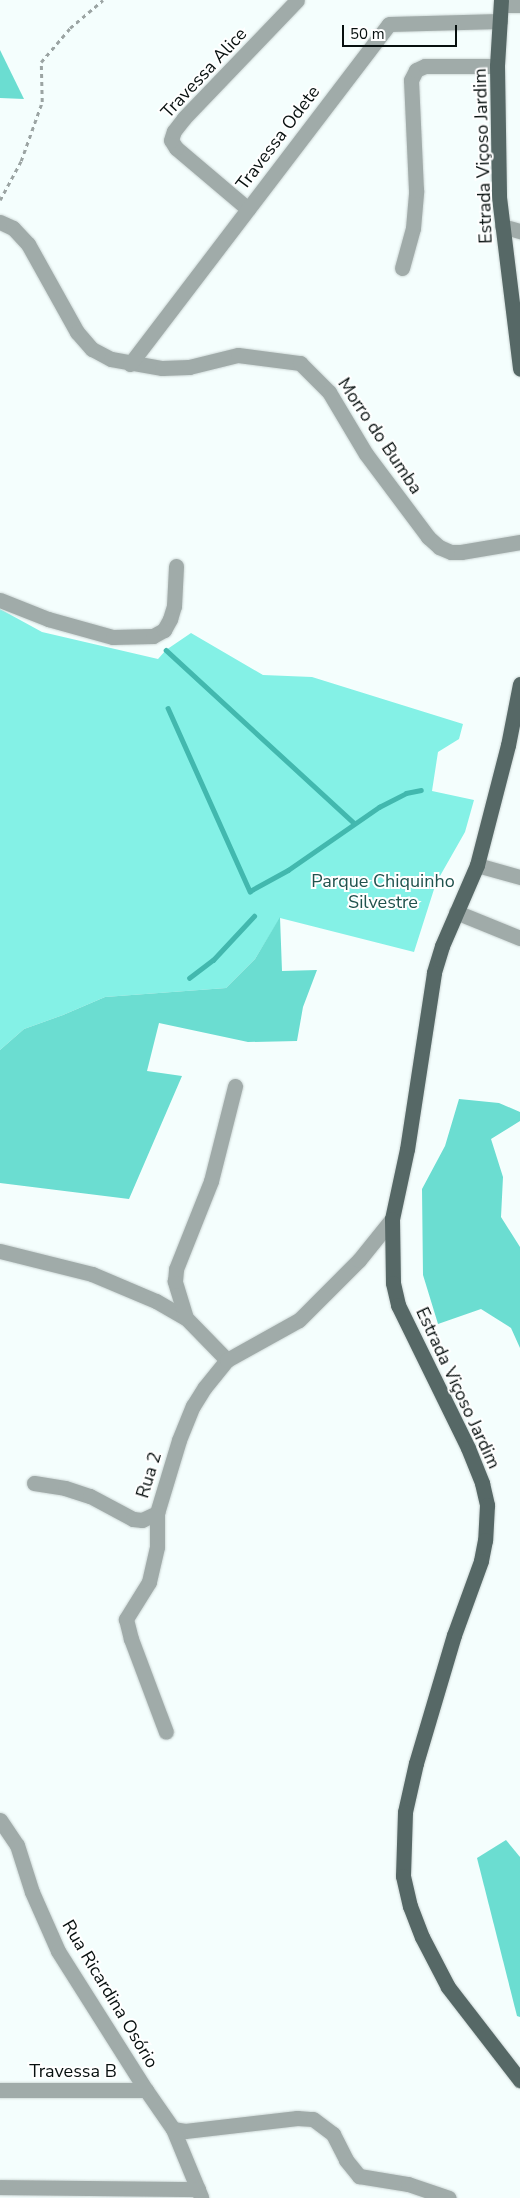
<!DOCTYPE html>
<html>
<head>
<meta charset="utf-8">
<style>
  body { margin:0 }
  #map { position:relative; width:520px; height:2198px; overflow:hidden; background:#f4fefd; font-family:"Nunito Sans",sans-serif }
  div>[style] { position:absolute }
  .green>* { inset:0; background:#84f1e6 }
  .forest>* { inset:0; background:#6bddd1 }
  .stream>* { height:4.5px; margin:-2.25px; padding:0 2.25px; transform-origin:2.25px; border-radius:2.25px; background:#42b8ae }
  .path>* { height:2.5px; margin-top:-1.25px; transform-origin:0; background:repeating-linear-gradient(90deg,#9ba4a3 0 4px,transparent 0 8px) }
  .roads { filter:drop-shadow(0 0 1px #ced8d7) drop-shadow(0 0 1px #ced8d7) }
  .minor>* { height:15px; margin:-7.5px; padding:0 7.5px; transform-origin:7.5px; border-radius:7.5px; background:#a0aba9 }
  .major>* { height:15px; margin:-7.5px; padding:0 7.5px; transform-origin:7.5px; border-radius:7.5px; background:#566866 }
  span { translate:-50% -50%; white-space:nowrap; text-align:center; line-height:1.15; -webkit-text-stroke:4px #fff; paint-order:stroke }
  .street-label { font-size:18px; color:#07100f }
  .park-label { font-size:18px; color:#21534e }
  .scale { position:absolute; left:342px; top:25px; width:115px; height:22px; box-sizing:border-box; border:2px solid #07100f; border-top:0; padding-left:6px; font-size:15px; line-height:18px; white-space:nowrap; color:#07100f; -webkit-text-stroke:4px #fff; paint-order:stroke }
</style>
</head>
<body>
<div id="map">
  <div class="green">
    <i style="clip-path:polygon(0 609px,42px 632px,158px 659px,166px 650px,191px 633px,263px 675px,312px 677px,463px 724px,459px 739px,438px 752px,432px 791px,474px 800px,465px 832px,436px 883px,414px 952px,280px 918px,255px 959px,226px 988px,105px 997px,63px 1015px,24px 1029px,0 1050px)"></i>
  </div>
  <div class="forest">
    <i style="clip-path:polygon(0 50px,24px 99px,0 98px)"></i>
    <i style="clip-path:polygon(280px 917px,282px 971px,317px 970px,303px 1007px,297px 1041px,248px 1042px,159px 1023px,147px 1071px,182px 1076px,129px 1199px,0 1183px,0 1050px,24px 1029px,63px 1015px,105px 997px,226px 988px,255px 959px)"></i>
    <i style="clip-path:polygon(459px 1099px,499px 1103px,520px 1112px,520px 1121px,491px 1139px,503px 1177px,501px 1217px,520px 1247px,520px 1348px,511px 1328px,481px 1309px,438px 1324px,423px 1275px,422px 1189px,445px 1146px)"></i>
    <i style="clip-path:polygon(506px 1840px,520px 1857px,520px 2017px,517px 2016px,477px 1858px)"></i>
  </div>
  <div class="stream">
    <i style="left:166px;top:650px;width:255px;rotate:42.6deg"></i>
    <i style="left:168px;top:708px;width:201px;rotate:65.9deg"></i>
    <i style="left:250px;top:891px;width:43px;rotate:-28.9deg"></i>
    <i style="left:288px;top:870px;width:111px;rotate:-34.7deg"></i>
    <i style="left:379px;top:807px;width:30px;rotate:-27deg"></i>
    <i style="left:406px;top:793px;width:15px;rotate:-11deg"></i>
    <i style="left:189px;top:978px;width:30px;rotate:-37deg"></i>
    <i style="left:213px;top:960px;width:60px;rotate:-47deg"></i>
  </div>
  <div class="path">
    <i style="left:0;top:200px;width:44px;rotate:-61.7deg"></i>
    <i style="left:21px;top:161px;width:63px;rotate:-70.4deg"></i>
    <i style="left:42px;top:102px;width:40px;rotate:-91.4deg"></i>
    <i style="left:41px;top:62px;width:45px;rotate:-49.5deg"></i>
    <i style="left:70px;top:28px;width:43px;rotate:-40.3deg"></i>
  </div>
  <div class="roads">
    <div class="minor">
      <i style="left:501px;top:5px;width:19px"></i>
      <i style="left:248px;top:209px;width:94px;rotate:-139.7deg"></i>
      <i style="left:176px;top:148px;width:9px;rotate:-122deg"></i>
      <i style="left:171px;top:140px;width:9px;rotate:-72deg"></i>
      <i style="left:174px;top:131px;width:16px;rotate:-52deg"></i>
      <i style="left:184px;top:118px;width:163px;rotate:-46.2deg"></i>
      <i style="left:0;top:222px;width:14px;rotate:25deg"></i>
      <i style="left:13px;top:228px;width:22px;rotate:47deg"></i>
      <i style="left:28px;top:244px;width:101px;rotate:60.9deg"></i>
      <i style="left:77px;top:332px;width:23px;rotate:49deg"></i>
      <i style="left:92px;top:349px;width:21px;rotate:28deg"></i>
      <i style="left:111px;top:359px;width:52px;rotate:10deg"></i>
      <i style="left:162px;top:368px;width:27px;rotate:-2deg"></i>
      <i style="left:189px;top:367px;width:50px;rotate:-13.8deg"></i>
      <i style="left:238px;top:355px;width:63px;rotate:7.4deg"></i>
      <i style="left:300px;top:363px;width:41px;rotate:45deg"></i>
      <i style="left:329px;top:392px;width:72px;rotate:59.2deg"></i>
      <i style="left:366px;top:454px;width:104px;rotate:53.2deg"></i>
      <i style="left:428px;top:537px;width:15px;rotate:42deg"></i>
      <i style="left:439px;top:547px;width:13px;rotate:23deg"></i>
      <i style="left:451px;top:552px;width:10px"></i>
      <i style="left:461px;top:552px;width:60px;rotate:-9.6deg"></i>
      <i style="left:502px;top:226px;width:19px;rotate:16deg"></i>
      <i style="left:402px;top:268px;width:41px;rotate:-74.6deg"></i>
      <i style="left:413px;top:228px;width:38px;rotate:-85deg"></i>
      <i style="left:416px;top:190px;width:110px;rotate:-92.6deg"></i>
      <i style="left:411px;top:80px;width:11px;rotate:-63deg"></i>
      <i style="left:416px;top:70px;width:10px;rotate:-24deg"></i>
      <i style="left:425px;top:66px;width:72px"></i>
      <i style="left:130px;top:364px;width:427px;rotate:-52.7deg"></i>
      <i style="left:389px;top:24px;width:111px;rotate:-1.5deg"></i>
      <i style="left:0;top:600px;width:52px;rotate:21.6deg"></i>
      <i style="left:48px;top:619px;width:67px;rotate:15.5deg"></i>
      <i style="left:113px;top:637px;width:40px;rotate:-1.4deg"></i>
      <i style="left:153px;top:636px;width:13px;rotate:-29deg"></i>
      <i style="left:164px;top:630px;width:13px;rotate:-61deg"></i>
      <i style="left:170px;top:619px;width:14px;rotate:-73deg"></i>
      <i style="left:174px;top:606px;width:40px;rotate:-87.1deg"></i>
      <i style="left:477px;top:865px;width:45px;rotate:15.6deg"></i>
      <i style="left:456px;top:912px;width:69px;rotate:22.1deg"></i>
      <i style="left:0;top:1251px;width:95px;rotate:14deg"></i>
      <i style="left:92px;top:1274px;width:69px;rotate:22.9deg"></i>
      <i style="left:156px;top:1301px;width:34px;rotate:30deg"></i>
      <i style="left:186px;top:1318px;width:59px;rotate:45.7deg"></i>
      <i style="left:186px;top:1318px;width:39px;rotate:-107deg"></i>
      <i style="left:175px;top:1281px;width:12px;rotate:-85deg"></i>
      <i style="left:176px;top:1269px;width:95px;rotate:-68.3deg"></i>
      <i style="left:211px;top:1181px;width:98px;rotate:-75.8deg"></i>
      <i style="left:34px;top:1483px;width:31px;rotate:9deg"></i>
      <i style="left:65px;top:1488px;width:26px;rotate:18deg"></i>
      <i style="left:90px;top:1496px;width:49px;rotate:28.1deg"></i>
      <i style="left:133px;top:1519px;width:9px;rotate:6deg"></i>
      <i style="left:142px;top:1520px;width:17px;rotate:-25deg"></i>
      <i style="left:157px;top:1513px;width:76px;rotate:-73.2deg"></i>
      <i style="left:179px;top:1440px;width:37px;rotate:-68deg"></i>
      <i style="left:193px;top:1406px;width:22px;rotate:-58deg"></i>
      <i style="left:205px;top:1387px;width:35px;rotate:-51deg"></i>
      <i style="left:227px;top:1360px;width:82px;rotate:-29.1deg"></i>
      <i style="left:299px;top:1320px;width:85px;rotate:-45deg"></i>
      <i style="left:359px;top:1260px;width:53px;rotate:-51.2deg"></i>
      <i style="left:157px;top:1513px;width:34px;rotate:90deg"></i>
      <i style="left:157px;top:1547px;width:36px;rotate:103deg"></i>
      <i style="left:149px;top:1582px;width:44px;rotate:121.9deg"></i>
      <i style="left:126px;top:1619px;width:21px;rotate:76deg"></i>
      <i style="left:131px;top:1639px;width:99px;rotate:69.4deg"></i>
      <i style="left:0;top:1820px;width:30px;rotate:56deg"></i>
      <i style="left:17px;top:1845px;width:49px;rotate:72.3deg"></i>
      <i style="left:32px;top:1892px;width:64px;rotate:66.2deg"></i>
      <i style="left:58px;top:1951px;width:165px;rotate:57.7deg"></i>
      <i style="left:146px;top:2090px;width:47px;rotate:55.3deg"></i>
      <i style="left:173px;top:2129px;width:12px;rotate:9deg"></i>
      <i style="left:185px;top:2131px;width:113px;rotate:-6.6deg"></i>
      <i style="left:297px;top:2118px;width:16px;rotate:4deg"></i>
      <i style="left:313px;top:2119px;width:25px;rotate:37deg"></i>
      <i style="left:333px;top:2134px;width:29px;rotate:63deg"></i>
      <i style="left:346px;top:2160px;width:21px;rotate:51deg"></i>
      <i style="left:359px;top:2176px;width:50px;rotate:9.3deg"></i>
      <i style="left:408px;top:2184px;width:43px;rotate:18.9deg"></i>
      <i style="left:0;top:2090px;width:146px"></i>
      <i style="left:173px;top:2129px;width:74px;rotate:67.6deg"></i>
      <i style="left:0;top:2187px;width:198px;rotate:0.6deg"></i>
    </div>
    <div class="major">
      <i style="left:501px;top:0;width:66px;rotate:93.5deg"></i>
      <i style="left:497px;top:66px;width:131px;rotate:89.1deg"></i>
      <i style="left:499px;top:197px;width:173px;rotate:83deg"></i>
      <i style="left:520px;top:684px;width:62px;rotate:101.1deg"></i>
      <i style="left:508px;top:745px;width:124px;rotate:104.5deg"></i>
      <i style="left:477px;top:865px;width:88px;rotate:113.4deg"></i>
      <i style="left:442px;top:946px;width:28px;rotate:107deg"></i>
      <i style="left:434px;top:973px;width:178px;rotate:98.7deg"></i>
      <i style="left:407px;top:1149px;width:72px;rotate:102.1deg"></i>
      <i style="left:392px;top:1219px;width:64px;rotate:89.1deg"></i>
      <i style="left:393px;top:1283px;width:23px;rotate:77deg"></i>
      <i style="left:398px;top:1305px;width:159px;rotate:63.9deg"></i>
      <i style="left:468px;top:1448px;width:38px;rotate:68deg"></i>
      <i style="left:482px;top:1483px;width:23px;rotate:77deg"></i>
      <i style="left:487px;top:1505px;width:35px;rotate:93deg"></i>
      <i style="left:485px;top:1540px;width:21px;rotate:101deg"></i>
      <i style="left:481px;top:1561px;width:79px;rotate:110deg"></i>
      <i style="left:454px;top:1635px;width:134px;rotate:106.5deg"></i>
      <i style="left:416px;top:1763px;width:50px;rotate:102.7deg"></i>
      <i style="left:405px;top:1812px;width:64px;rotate:91.8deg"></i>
      <i style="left:403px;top:1876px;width:31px;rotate:77deg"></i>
      <i style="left:410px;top:1906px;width:33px;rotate:69deg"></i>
      <i style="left:422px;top:1937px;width:56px;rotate:62.5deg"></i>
      <i style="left:448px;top:1987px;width:118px;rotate:52.3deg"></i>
    </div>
  </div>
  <div class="street-label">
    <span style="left:204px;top:73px;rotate:-47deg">Travessa Alice</span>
    <span style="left:278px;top:138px;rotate:-53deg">Travessa Odete</span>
    <span style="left:483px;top:156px;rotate:-92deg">Estrada Viçoso Jardim</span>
    <span style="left:380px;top:436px;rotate:56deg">Morro do Bumba</span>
    <span style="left:458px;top:1388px;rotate:65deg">Estrada Viçoso Jardim</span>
    <span style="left:149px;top:1475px;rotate:-73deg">Rua 2</span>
    <span style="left:110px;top:1994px;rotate:59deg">Rua Ricardina Osório</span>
    <span style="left:73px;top:2071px">Travessa B</span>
  </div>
  <div class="park-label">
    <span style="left:383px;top:892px">Parque Chiquinho<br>Silvestre</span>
  </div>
  <div class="scale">50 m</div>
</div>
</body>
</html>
